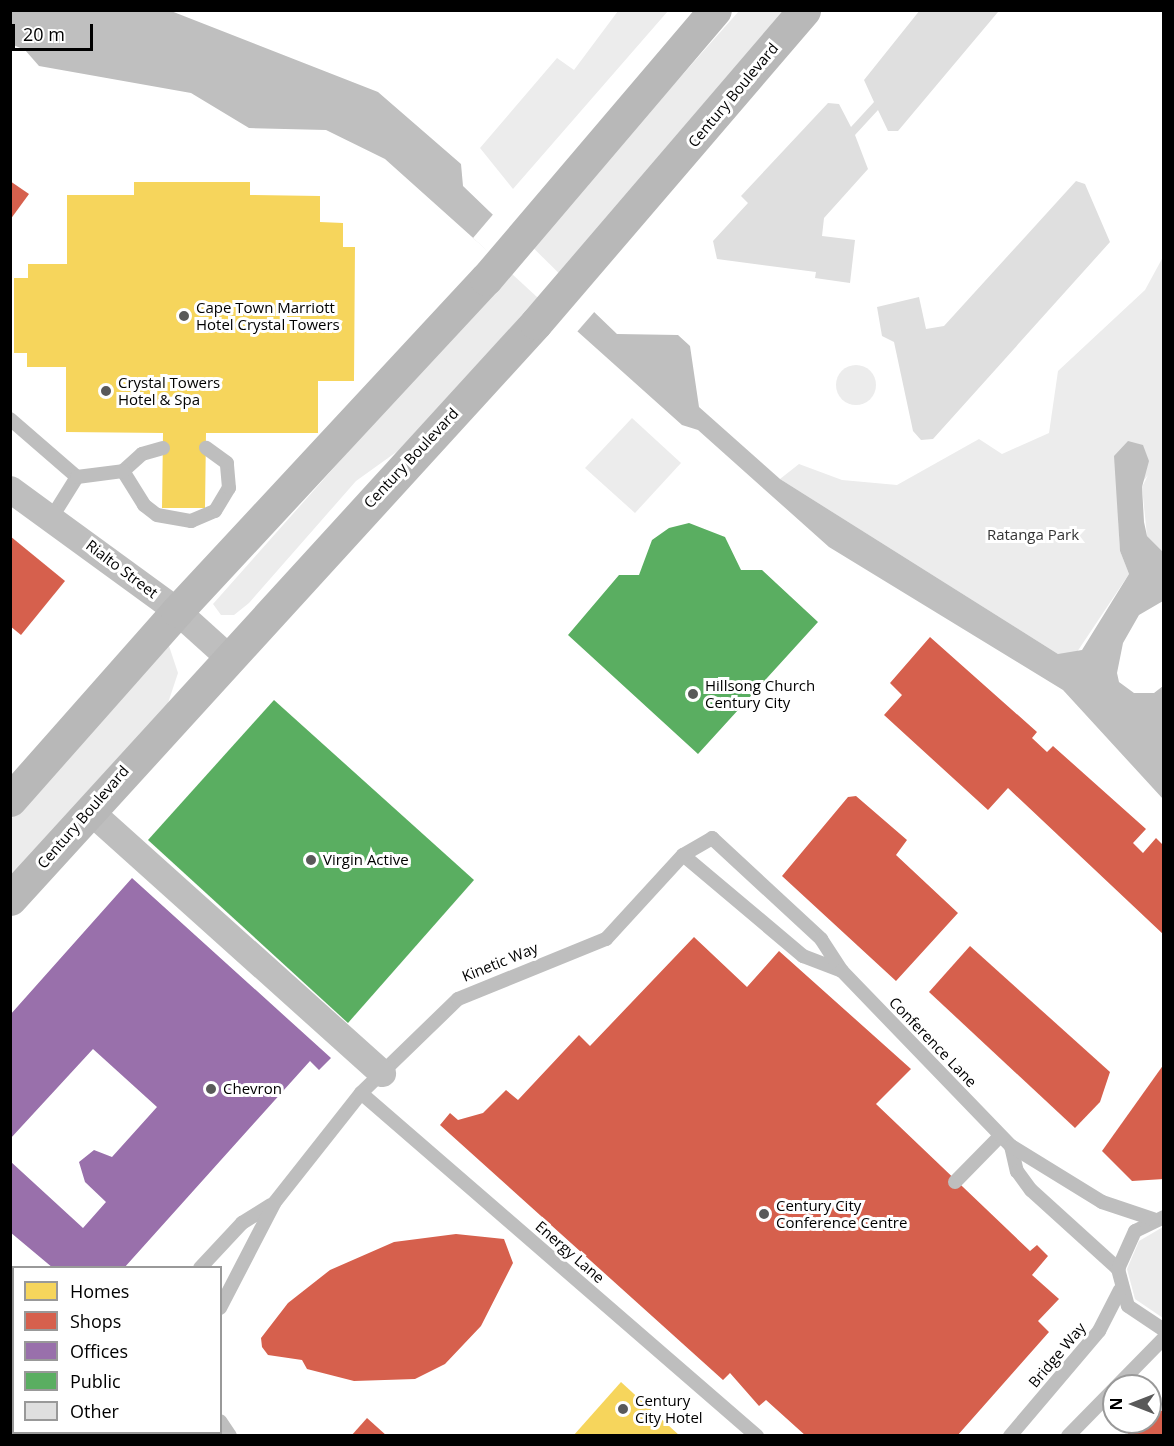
<!DOCTYPE html>
<html>
<head>
<meta charset="utf-8">
<style>
  body { margin:0 }
  #map { position:relative; width:1174px; height:1446px; overflow:hidden; background:#fff; font-family:"Open Sans",sans-serif }
  div>[style] { position:absolute }
  .green>* { inset:0; background:#ececec }
  .round { border-radius:50% }
  .water>* { inset:0; background:#bfbfbf }
  .pier>* { inset:0; background:#fff }
  .homes>* { inset:0; background:#f6d55c }
  .shops>* { inset:0; background:#d6604d }
  .offices>* { inset:0; background:#9970ab }
  .public>* { inset:0; background:#5aae61 }
  .building>* { inset:0; background:#dfdfdf }
  .lane>* { height:14px; margin:-7px; padding:0 7px; transform-origin:7px; border-radius:7px; background:#bebebe }
  .street>* { height:27px; margin:-13.5px; padding:0 13.5px; transform-origin:13.5px; border-radius:13.5px; background:#bebebe }
  .secondary>* { height:33px; margin:-16.5px; padding:0 16.5px; transform-origin:16.5px; border-radius:16.5px; background:#b8b8b8 }
  .dots>* { width:16px; height:16px; translate:-50% -50%; box-sizing:border-box; border:3px solid #fff; border-radius:50% }
  span { translate:-50% -50%; white-space:nowrap; text-align:center; line-height:1.15; -webkit-text-stroke:6px #fff; paint-order:stroke }
  .street-label { font-size:15px; color:#000 }
  .poi-label { font-size:15px; color:#000 }
  .left { translate:0 -50%; text-align:left }
  .park-label { font-size:15px; color:#333 }
  .frame { position:absolute; inset:0; border:12px solid #000; pointer-events:none }
  .legend { position:absolute; left:12px; top:1266px; width:210px; height:168px; box-sizing:border-box; background:#fff; border:2px solid #999; margin:0; padding:8px 10px; list-style:none; font-size:18px; color:#000 }
  .legend li { display:flex; align-items:center; gap:12px; height:30px }
  .legend b { width:30px; border:2px solid #999 }
  .north { position:absolute; left:1102px; top:1374px; width:60px; height:60px; box-sizing:border-box; background:#fff; border:2px solid #999; border-radius:50%; rotate:270deg; font-size:16px; font-weight:700; line-height:24px; text-align:center; color:#000 }
  .north::after { content:''; display:block; margin:auto; width:21px; height:27px; background:#595959; clip-path:polygon(50% 0,100% 100%,50% 72%,0 100%) }
  .scale { position:absolute; left:12px; top:24px; width:81px; height:27px; box-sizing:border-box; border:3px solid #000; border-top:0; padding-left:8px; font-size:18px; line-height:21px; white-space:nowrap; color:#000; -webkit-text-stroke:4px #fff; paint-order:stroke }
</style>
</head>
<body>
<div id="map">
  <div class="green">
    <i style="clip-path:polygon(618px 11px,668px 11px,513px 189px,480px 148px,557px 58px,574px 70px)"></i>
    <i style="clip-path:polygon(739px 11px,790px 11px,718px 98px,402px 448px,356px 481px,249px 603px,234px 615px,221px 615px,213px 604px)"></i>
    <i style="clip-path:polygon(1163px 257px,1163px 552px,1147px 536px,1142px 487px,1148px 475px,1118px 514px,1120px 551px,1129px 574px,1075px 655px,1058px 654px,780px 479px,799px 464px,842px 480px,897px 485px,979px 439px,1002px 454px,1049px 433px,1058px 371px,1145px 290px)"></i>
    <i class="round" style="left:836px;top:365px;width:40px;height:40px"></i>
    <i style="clip-path:polygon(632px 418px,681px 463px,635px 513px,585px 468px)"></i>
    <i style="clip-path:polygon(168px 643px,178px 673px,167px 706px,11px 881px,11px 819px)"></i>
    <i style="clip-path:polygon(1163px 1227px,1163px 1318px,1135px 1299px,1127px 1269px,1139px 1241px)"></i>
  </div>
  <div class="water">
    <i style="clip-path:polygon(10px 11px,171px 11px,378px 92px,461px 164px,463px 186px,617px 334px,678px 335px,690px 346px,699px 407px,780px 479px,1058px 654px,1082px 650px,1129px 574px,1120px 551px,1114px 456px,1128px 441px,1143px 445px,1149px 461px,1142px 487px,1144px 522px,1147px 536px,1163px 552px,1163px 601px,1139px 615px,1123px 643px,1117px 673px,1119px 682px,1134px 693px,1154px 693px,1163px 686px,1163px 799px,1063px 690px,829px 547px,698px 430px,682px 425px,385px 159px,326px 130px,249px 128px,191px 93px,39px 66px,25px 50px,11px 44px)"></i>
  </div>
  <div class="pier">
    <i style="clip-path:polygon(496px 211px,596px 310px,576px 333px,473px 238px)"></i>
  </div>
  <div class="homes">
    <i style="clip-path:polygon(134px 182px,250px 182px,250px 195px,320px 196px,320px 222px,343px 223px,343px 247px,355px 247px,354px 381px,318px 381px,318px 433px,206px 433px,205px 508px,162px 508px,163px 433px,66px 432px,66px 367px,27px 367px,27px 353px,14px 353px,14px 278px,28px 278px,28px 264px,67px 264px,67px 195px,134px 195px)"></i>
    <i style="clip-path:polygon(621px 1382px,680px 1436px,573px 1436px)"></i>
  </div>
  <div class="shops">
    <i style="clip-path:polygon(10px 181px,29px 194px,10px 220px)"></i>
    <i style="clip-path:polygon(10px 536px,65px 581px,21px 635px,10px 626px)"></i>
    <i style="clip-path:polygon(930px 637px,1037px 732px,1032px 738px,1047px 752px,1053px 746px,1146px 829px,1133px 843px,1143px 853px,1156px 838px,1164px 846px,1164px 935px,1008px 788px,988px 810px,884px 715px,902px 695px,890px 683px)"></i>
    <i style="clip-path:polygon(856px 796px,907px 840px,896px 855px,958px 913px,896px 981px,782px 876px,848px 797px)"></i>
    <i style="clip-path:polygon(694px 937px,747px 987px,779px 951px,911px 1069px,876px 1104px,1030px 1251px,1037px 1245px,1048px 1256px,1032px 1275px,1059px 1299px,1038px 1321px,1049px 1332px,957px 1436px,806px 1436px,766px 1400px,759px 1406px,730px 1373px,723px 1380px,440px 1125px,450px 1113px,458px 1120px,483px 1113px,506px 1090px,518px 1100px,579px 1035px,590px 1046px)"></i>
    <i style="clip-path:polygon(970px 946px,1110px 1072px,1100px 1102px,1075px 1128px,929px 992px)"></i>
    <i style="clip-path:polygon(1164px 1064px,1164px 1179px,1132px 1181px,1102px 1151px)"></i>
    <i style="clip-path:polygon(456px 1234px,504px 1239px,513px 1263px,481px 1326px,445px 1364px,415px 1379px,354px 1381px,307px 1369px,302px 1360px,268px 1355px,262px 1347px,261px 1338px,288px 1303px,330px 1270px,394px 1242px)"></i>
    <i style="clip-path:polygon(10px 1401px,14px 1432px,41px 1436px,10px 1436px)"></i>
    <i style="clip-path:polygon(1154px 1404px,1164px 1413px,1164px 1436px,1126px 1436px,1138px 1422px,1150px 1422px)"></i>
    <i style="clip-path:polygon(367px 1418px,387px 1436px,351px 1436px)"></i>
  </div>
  <div class="offices">
    <i style="clip-path:polygon(132px 878px,331px 1058px,319px 1070px,310px 1061px,124px 1268px,53px 1268px,10px 1232px,10px 1161px,83px 1228px,106px 1202px,85px 1182px,79px 1162px,94px 1150px,112px 1157px,157px 1107px,93px 1049px,10px 1139px,10px 1015px)"></i>
  </div>
  <div class="public">
    <i style="clip-path:polygon(689px 523px,725px 537px,741px 570px,762px 570px,818px 622px,698px 754px,568px 635px,619px 575px,639px 575px,652px 540px,669px 528px)"></i>
    <i style="clip-path:polygon(274px 700px,474px 880px,348px 1023px,148px 840px)"></i>
  </div>
  <div class="building">
    <i style="clip-path:polygon(920px 10px,998px 12px,898px 131px,888px 131px,878px 110px,855px 135px,868px 169px,824px 218px,822px 236px,855px 240px,850px 283px,815px 278px,816px 272px,717px 259px,713px 241px,748px 203px,741px 196px,828px 103px,839px 104px,851px 127px,874px 102px,864px 80px)"></i>
    <i style="clip-path:polygon(1076px 181px,1085px 184px,1110px 242px,933px 439px,921px 440px,913px 431px,894px 342px,882px 336px,877px 307px,919px 297px,926px 329px,944px 326px)"></i>
  </div>
  <div class="lane">
    <i style="left:10px;top:419px;width:89px;rotate:40.9deg"></i>
    <i style="left:77px;top:477px;width:47px;rotate:122deg"></i>
    <i style="left:163px;top:448px;width:22px;rotate:164deg"></i>
    <i style="left:142px;top:454px;width:25px;rotate:138deg"></i>
    <i style="left:123px;top:471px;width:40px;rotate:58deg"></i>
    <i style="left:144px;top:505px;width:16px;rotate:38deg"></i>
    <i style="left:157px;top:515px;width:35px;rotate:10deg"></i>
    <i style="left:191px;top:521px;width:26px;rotate:-23deg"></i>
    <i style="left:215px;top:511px;width:27px;rotate:-59deg"></i>
    <i style="left:229px;top:488px;width:25px;rotate:-95deg"></i>
    <i style="left:227px;top:463px;width:26px;rotate:-144deg"></i>
    <i style="left:77px;top:477px;width:46px;rotate:-7.4deg"></i>
    <i style="left:683px;top:855px;width:157px;rotate:40.1deg"></i>
    <i style="left:803px;top:956px;width:42px;rotate:21deg"></i>
    <i style="left:361px;top:1093px;width:524px;rotate:40.9deg"></i>
    <i style="left:1011px;top:1146px;width:26px;rotate:77deg"></i>
    <i style="left:1017px;top:1171px;width:24px;rotate:54deg"></i>
    <i style="left:1031px;top:1190px;width:118px;rotate:42.2deg"></i>
    <i style="left:955px;top:1182px;width:64px;rotate:-45.6deg"></i>
    <i style="left:1164px;top:1217px;width:32px;rotate:154deg"></i>
    <i style="left:1135px;top:1231px;width:42px;rotate:114.1deg"></i>
    <i style="left:1118px;top:1269px;width:38px;rotate:75deg"></i>
    <i style="left:1128px;top:1306px;width:43px;rotate:33.7deg"></i>
    <i style="left:200px;top:1268px;width:62px;rotate:-47deg"></i>
    <i style="left:242px;top:1223px;width:34px;rotate:-32deg"></i>
    <i style="left:10px;top:1288px;width:4px;rotate:27deg"></i>
    <i style="left:220px;top:1308px;width:119px;rotate:-62.6deg"></i>
    <i style="left:275px;top:1202px;width:139px;rotate:-51.7deg"></i>
    <i style="left:361px;top:1093px;width:135px;rotate:-44.1deg"></i>
    <i style="left:458px;top:999px;width:160px;rotate:-22.1deg"></i>
    <i style="left:606px;top:939px;width:114px;rotate:-47.5deg"></i>
    <i style="left:683px;top:855px;width:34px;rotate:-30deg"></i>
    <i style="left:712px;top:838px;width:149px;rotate:42.8deg"></i>
    <i style="left:821px;top:939px;width:38px;rotate:57deg"></i>
    <i style="left:842px;top:971px;width:243px;rotate:46deg"></i>
    <i style="left:1011px;top:1146px;width:107px;rotate:31.6deg"></i>
    <i style="left:1102px;top:1202px;width:54px;rotate:18.4deg"></i>
    <i style="left:10px;top:1349px;width:4px;rotate:27deg"></i>
    <i style="left:220px;top:1421px;width:18px;rotate:56deg"></i>
    <i style="left:96px;top:1432px;width:4px;rotate:63deg"></i>
    <i style="left:79px;top:1436px;width:4px;rotate:-63deg"></i>
    <i style="left:181px;top:1436px;width:4px;rotate:-63deg"></i>
    <i style="left:1010px;top:1436px;width:138px;rotate:-49.7deg"></i>
    <i style="left:1099px;top:1331px;width:46px;rotate:-62.9deg"></i>
    <i style="left:1068px;top:1436px;width:137px;rotate:-45.6deg"></i>
  </div>
  <div class="street">
    <i style="left:10px;top:489px;width:207px;rotate:36.1deg"></i>
    <i style="left:177px;top:611px;width:69px;rotate:42deg"></i>
    <i style="left:100px;top:820px;width:379px;rotate:41.9deg"></i>
  </div>
  <div class="secondary">
    <i style="left:10px;top:800px;width:252px;rotate:-48.5deg"></i>
    <i style="left:177px;top:611px;width:454px;rotate:-47.1deg"></i>
    <i style="left:486px;top:279px;width:353px;rotate:-49.6deg"></i>
    <i style="left:10px;top:899px;width:780px;rotate:-47.6deg"></i>
    <i style="left:536px;top:323px;width:412px;rotate:-49.4deg"></i>
  </div>
  <div class="dots">
    <i style="left:184px;top:316px;background:#595959"></i>
    <i style="left:106px;top:391px;background:#595959"></i>
    <i style="left:693px;top:694px;background:#595959"></i>
    <i style="left:311px;top:860px;background:#595959"></i>
    <i style="left:211px;top:1089px;background:#595959"></i>
    <i style="left:764px;top:1214px;background:#595959"></i>
    <i style="left:623px;top:1409px;background:#595959"></i>
  </div>
  <div class="street-label">
    <span style="left:733px;top:95px;rotate:-50deg">Century Boulevard</span>
    <span style="left:411px;top:458px;rotate:-47deg">Century Boulevard</span>
    <span style="left:122px;top:569px;rotate:37deg">Rialto Street</span>
    <span style="left:83px;top:817px;rotate:-49deg">Century Boulevard</span>
    <span style="left:500px;top:962px;rotate:-22deg">Kinetic Way</span>
    <span style="left:933px;top:1042px;rotate:46deg">Conference Lane</span>
    <span style="left:570px;top:1252px;rotate:41deg">Energy Lane</span>
    <span style="left:1057px;top:1355px;rotate:-50deg">Bridge Way</span>
  </div>
  <div class="poi-label">
    <span class="left" style="left:196px;top:316px">Cape Town Marriott<br>Hotel Crystal Towers</span>
    <span class="left" style="left:118px;top:391px">Crystal Towers<br>Hotel &amp; Spa</span>
    <span class="left" style="left:705px;top:694px">Hillsong Church<br>Century City</span>
    <span class="left" style="left:323px;top:860px">Virgin Active</span>
    <span class="left" style="left:223px;top:1089px">Chevron</span>
    <span class="left" style="left:776px;top:1214px">Century City<br>Conference Centre</span>
    <span class="left" style="left:635px;top:1409px">Century<br>City Hotel</span>
  </div>
  <div class="park-label">
    <span style="left:1033px;top:535px">Ratanga Park</span>
  </div>
  <div class="frame"></div>
  <ul class="legend">
  <li><b style="height:16px;background:#f6d55c"></b>Homes</li>
  <li><b style="height:16px;background:#d6604d"></b>Shops</li>
  <li><b style="height:16px;background:#9970ab"></b>Offices</li>
  <li><b style="height:16px;background:#5aae61"></b>Public</li>
  <li><b style="height:16px;background:#dfdfdf"></b>Other</li>
  </ul>
  <div class="north">N</div>
  <div class="scale">20 m</div>
</div>
</body>
</html>
